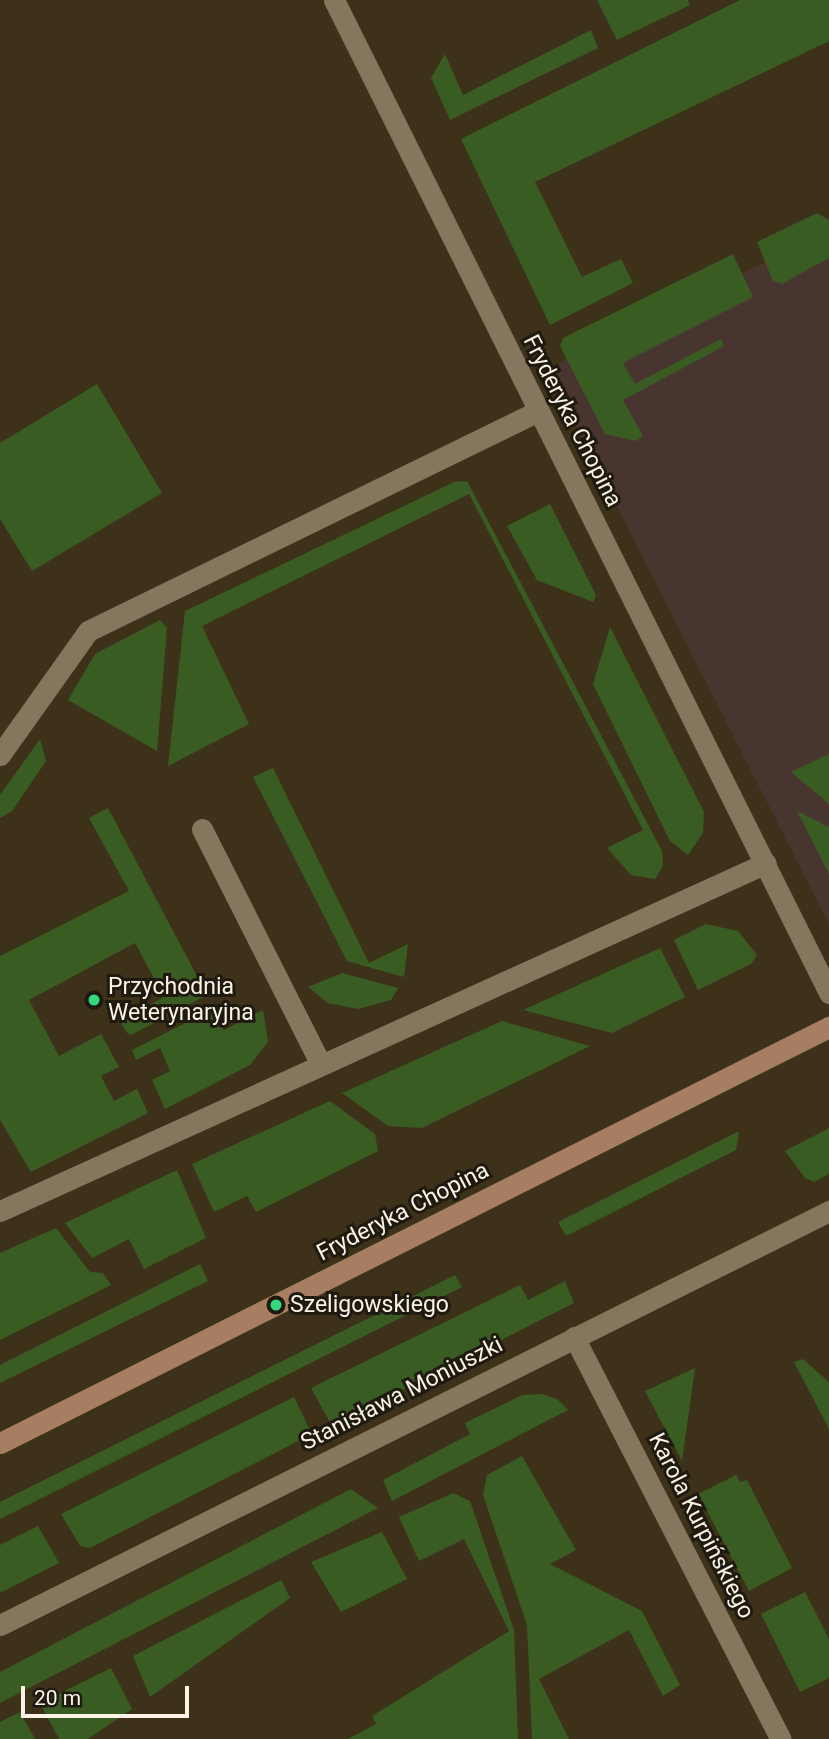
<!DOCTYPE html>
<html>
<head>
<meta charset="utf-8">
<style>
  body { margin:0 }
  #map { position:relative; width:829px; height:1739px; overflow:hidden; background:#3e311a; font-family:Roboto,sans-serif }
  div>[style] { position:absolute }
  .commercial>* { inset:0; background:#49352f }
  .green>* { inset:0; background:#395c23 }
  .lane>* { height:21px; margin:-10.5px; padding:0 10.5px; transform-origin:10.5px; border-radius:10.5px; background:#85775e }
  .street>* { height:21px; margin:-10.5px; padding:0 10.5px; transform-origin:10.5px; border-radius:10.5px; background:#85775e }
  .secondary>* { height:21px; margin:-10.5px; padding:0 10.5px; transform-origin:10.5px; border-radius:10.5px; background:#a67e62 }
  .dots>* { width:19px; height:19px; translate:-50% -50%; box-sizing:border-box; border:4px solid #1f1a10; border-radius:50% }
  span { translate:-50% -50%; white-space:nowrap; text-align:center; line-height:1.15; -webkit-text-stroke:6px #1f1a10; paint-order:stroke }
  .street-label { font-size:23px; color:#fbf3e5 }
  .poi-label { font-size:23px; color:#fbf3e5 }
  .left { translate:0 -50%; text-align:left }
  .scale { position:absolute; left:21px; top:1686px; width:168px; height:32px; box-sizing:border-box; border:4px solid #fbf3e5; border-top:0; padding-left:9px; font-size:21px; line-height:24px; white-space:nowrap; color:#fbf3e5; -webkit-text-stroke:5px #1f1a10; paint-order:stroke }
</style>
</head>
<body>
<div id="map">
  <div class="commercial">
    <i style="clip-path:polygon(829px 231px,829px 924px,547px 369px)"></i>
  </div>
  <div class="green">
    <i style="clip-path:polygon(597px 0,688px 0,690px 5px,617px 40px)"></i>
    <i style="clip-path:polygon(740px 0,829px 0,829px 41px,535px 182px,582px 277px,621px 259px,633px 283px,550px 325px,461px 139px)"></i>
    <i style="clip-path:polygon(591px 30px,598px 48px,450px 120px,431px 78px,445px 54px,463px 95px)"></i>
    <i style="clip-path:polygon(817px 213px,829px 220px,829px 258px,782px 284px,773px 281px,757px 242px)"></i>
    <i style="clip-path:polygon(733px 254px,753px 297px,623px 363px,635px 384px,721px 339px,724px 346px,623px 400px,643px 436px,636px 441px,605px 434px,560px 346px,563px 338px)"></i>
    <i style="clip-path:polygon(97px 384px,162px 493px,32px 571px,0 519px,0 443px)"></i>
    <i style="clip-path:polygon(467px 481px,662px 851px,663px 866px,655px 879px,631px 875px,607px 848px,643px 830px,469px 494px,202px 626px,249px 724px,168px 766px,185px 611px,454px 482px)"></i>
    <i style="clip-path:polygon(550px 504px,596px 595px,593px 602px,537px 580px,507px 526px)"></i>
    <i style="clip-path:polygon(160px 620px,167px 628px,157px 751px,68px 700px,95px 654px)"></i>
    <i style="clip-path:polygon(610px 627px,704px 812px,703px 833px,688px 855px,670px 841px,593px 684px)"></i>
    <i style="clip-path:polygon(40px 739px,46px 761px,12px 811px,0 818px,0 795px)"></i>
    <i style="clip-path:polygon(829px 754px,829px 804px,791px 772px)"></i>
    <i style="clip-path:polygon(273px 768px,369px 963px,408px 944px,404px 977px,347px 961px,253px 777px)"></i>
    <i style="clip-path:polygon(108px 808px,207px 995px,131px 1035px,126px 1032px,120px 1021px,164px 997px,135px 943px,29px 1000px,59px 1056px,101px 1034px,119px 1067px,101px 1076px,114px 1101px,137px 1089px,148px 1113px,31px 1172px,0 1120px,0 956px,129px 891px,89px 818px)"></i>
    <i style="clip-path:polygon(797px 811px,829px 827px,829px 874px)"></i>
    <i style="clip-path:polygon(706px 924px,738px 931px,757px 955px,751px 964px,698px 990px,674px 940px)"></i>
    <i style="clip-path:polygon(660px 948px,685px 997px,612px 1033px,523px 1010px)"></i>
    <i style="clip-path:polygon(342px 973px,398px 988px,391px 1000px,358px 1009px,328px 1003px,308px 987px)"></i>
    <i style="clip-path:polygon(213px 1009px,224px 1030px,263px 1010px,268px 1042px,250px 1065px,165px 1109px,152px 1080px,170px 1071px,160px 1048px,136px 1060px,132px 1050px)"></i>
    <i style="clip-path:polygon(502px 1021px,590px 1046px,422px 1128px,388px 1126px,342px 1093px)"></i>
    <i style="clip-path:polygon(330px 1101px,375px 1134px,378px 1151px,256px 1212px,247px 1196px,214px 1212px,192px 1164px)"></i>
    <i style="clip-path:polygon(829px 1128px,829px 1174px,814px 1182px,805px 1178px,785px 1151px)"></i>
    <i style="clip-path:polygon(739px 1131px,736px 1150px,566px 1236px,558px 1222px)"></i>
    <i style="clip-path:polygon(177px 1170px,206px 1238px,144px 1269px,129px 1239px,92px 1258px,65px 1223px)"></i>
    <i style="clip-path:polygon(56px 1228px,90px 1272px,103px 1273px,111px 1285px,0 1340px,0 1253px)"></i>
    <i style="clip-path:polygon(200px 1264px,208px 1281px,0 1383px,0 1365px)"></i>
    <i style="clip-path:polygon(455px 1275px,462px 1287px,0 1519px,0 1502px)"></i>
    <i style="clip-path:polygon(565px 1281px,574px 1303px,332px 1426px,311px 1388px,520px 1285px,528px 1300px)"></i>
    <i style="clip-path:polygon(803px 1359px,829px 1382px,829px 1429px,794px 1362px)"></i>
    <i style="clip-path:polygon(695px 1368px,682px 1461px,645px 1391px)"></i>
    <i style="clip-path:polygon(541px 1394px,557px 1399px,568px 1410px,392px 1501px,383px 1480px,470px 1434px,465px 1423px,522px 1395px)"></i>
    <i style="clip-path:polygon(294px 1397px,312px 1434px,90px 1548px,80px 1546px,61px 1514px)"></i>
    <i style="clip-path:polygon(522px 1456px,576px 1550px,550px 1564px,642px 1611px,680px 1685px,663px 1696px,629px 1630px,539px 1679px,569px 1739px,532px 1739px,527px 1625px,483px 1495px,487px 1475px)"></i>
    <i style="clip-path:polygon(736px 1475px,740px 1482px,747px 1480px,792px 1568px,749px 1591px,698px 1494px)"></i>
    <i style="clip-path:polygon(351px 1489px,378px 1508px,0 1703px,0 1672px)"></i>
    <i style="clip-path:polygon(453px 1493px,470px 1501px,514px 1630px,518px 1739px,348px 1739px,376px 1724px,372px 1716px,509px 1631px,464px 1539px,419px 1561px,399px 1517px)"></i>
    <i style="clip-path:polygon(38px 1526px,59px 1563px,0 1593px,0 1545px)"></i>
    <i style="clip-path:polygon(382px 1532px,407px 1579px,341px 1612px,311px 1562px)"></i>
    <i style="clip-path:polygon(281px 1580px,290px 1598px,150px 1697px,133px 1656px)"></i>
    <i style="clip-path:polygon(805px 1592px,829px 1639px,829px 1678px,800px 1692px,761px 1614px)"></i>
    <i style="clip-path:polygon(111px 1668px,132px 1709px,88px 1739px,59px 1739px,40px 1703px)"></i>
    <i style="clip-path:polygon(20px 1712px,35px 1739px,0 1739px,0 1722px)"></i>
  </div>
  <div class="lane">
    <i style="left:334px;top:0;width:1110px;rotate:63.5deg"></i>
    <i style="left:0;top:755px;width:152px;rotate:-54.6deg"></i>
    <i style="left:88px;top:631px;width:501px;rotate:-26.05deg"></i>
    <i style="left:202px;top:829px;width:264px;rotate:63.2deg"></i>
    <i style="left:0;top:1211px;width:841px;rotate:-24.43deg"></i>
  </div>
  <div class="street">
    <i style="left:574px;top:1337px;width:452px;rotate:62.8deg"></i>
    <i style="left:0;top:1625px;width:927px;rotate:-26.54deg"></i>
  </div>
  <div class="secondary">
    <i style="left:0;top:1443px;width:928px;rotate:-26.65deg"></i>
  </div>
  <div class="dots">
    <i style="left:94px;top:1000px;background:#33d881"></i>
    <i style="left:276px;top:1305px;background:#33d881"></i>
  </div>
  <div class="street-label">
    <span style="left:572px;top:421px;rotate:63deg">Fryderyka Chopina</span>
    <span style="left:403px;top:1212px;rotate:-27deg">Fryderyka Chopina</span>
    <span style="left:402px;top:1394px;rotate:-27deg">Stanisława Moniuszki</span>
    <span style="left:701px;top:1526px;rotate:63deg">Karola Kurpińskiego</span>
  </div>
  <div class="poi-label">
    <span class="left" style="left:108px;top:1000px">Przychodnia<br>Weterynaryjna</span>
    <span class="left" style="left:290px;top:1305px">Szeligowskiego</span>
  </div>
  <div class="scale">20 m</div>
</div>
</body>
</html>
